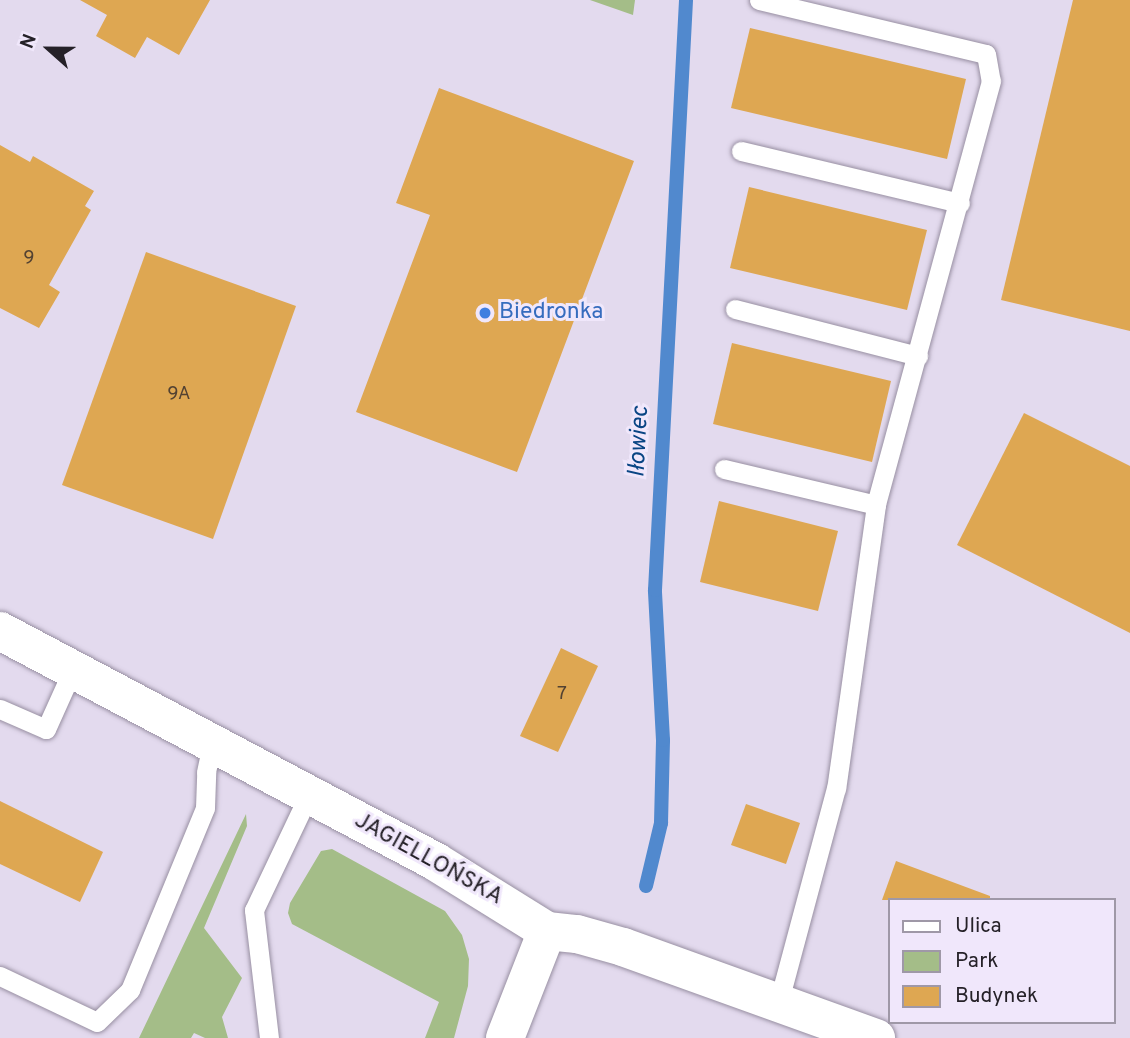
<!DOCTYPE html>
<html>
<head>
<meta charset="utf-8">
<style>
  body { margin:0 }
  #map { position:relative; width:1130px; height:1038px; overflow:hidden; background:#e3daee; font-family:Overpass,sans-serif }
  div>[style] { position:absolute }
  .green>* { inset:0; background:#a4bd88 }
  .stream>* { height:14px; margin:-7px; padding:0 7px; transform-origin:7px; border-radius:7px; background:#5189ce }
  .building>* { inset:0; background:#dea752 }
  .roads { filter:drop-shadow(0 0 2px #988fa2) drop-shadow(0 0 2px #988fa2) }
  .service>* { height:19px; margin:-9.5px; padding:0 9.5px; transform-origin:9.5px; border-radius:9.5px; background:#fff }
  .tertiary>* { height:38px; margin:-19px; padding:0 19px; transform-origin:19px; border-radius:19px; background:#fff }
  .dots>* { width:19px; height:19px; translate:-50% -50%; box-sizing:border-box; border:4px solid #f0e7fb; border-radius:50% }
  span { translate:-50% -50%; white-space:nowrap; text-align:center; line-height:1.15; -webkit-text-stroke:6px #f0e7fb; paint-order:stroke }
  .number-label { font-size:19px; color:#534232 }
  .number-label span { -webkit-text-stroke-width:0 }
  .shop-label { font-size:23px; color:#366cbe }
  .left { translate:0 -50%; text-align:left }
  .street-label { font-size:23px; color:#252128 }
  .water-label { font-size:24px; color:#094584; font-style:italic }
  .legend { position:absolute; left:888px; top:898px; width:228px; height:126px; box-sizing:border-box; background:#f0e7fb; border:2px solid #9f98a7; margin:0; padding:9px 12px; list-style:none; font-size:21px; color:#252128 }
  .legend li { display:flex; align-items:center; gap:14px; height:35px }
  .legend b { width:35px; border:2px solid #9f98a7 }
  .north { position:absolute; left:14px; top:14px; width:70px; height:70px; -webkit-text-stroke:5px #f0e7fb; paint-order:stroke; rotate:291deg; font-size:19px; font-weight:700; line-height:28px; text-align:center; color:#252128 }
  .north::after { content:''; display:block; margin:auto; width:24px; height:32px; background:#252128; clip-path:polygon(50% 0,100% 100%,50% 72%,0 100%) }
</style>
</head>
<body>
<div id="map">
  <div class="green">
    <i style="clip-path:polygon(590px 0,635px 0,633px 15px)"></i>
    <i style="clip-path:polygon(246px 814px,247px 826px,204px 928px,242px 978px,222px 1017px,228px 1038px,205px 1038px,194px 1033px,191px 1038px,139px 1038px)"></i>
    <i style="clip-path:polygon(332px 849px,445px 911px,462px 935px,469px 959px,468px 986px,454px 1038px,425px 1038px,439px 1002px,292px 924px,288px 913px,290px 903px,321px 851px)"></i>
  </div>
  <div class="stream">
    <i style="left:646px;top:886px;width:65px;rotate:-76.6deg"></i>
    <i style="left:661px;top:823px;width:83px;rotate:-88.6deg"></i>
    <i style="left:663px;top:740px;width:150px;rotate:-93.1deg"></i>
    <i style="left:655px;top:590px;width:591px;rotate:-86.99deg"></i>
  </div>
  <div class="building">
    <i style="clip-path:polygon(80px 0,210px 0,179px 55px,147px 37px,135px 58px,96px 36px,107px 15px)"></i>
    <i style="clip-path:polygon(1073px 0,1130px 0,1130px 331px,1001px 300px)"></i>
    <i style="clip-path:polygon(750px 28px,966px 79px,947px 159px,731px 108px)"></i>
    <i style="clip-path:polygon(439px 88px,634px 161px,517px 472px,356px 412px,430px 215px,396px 203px)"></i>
    <i style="clip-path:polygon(0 145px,30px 162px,33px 156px,94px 191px,85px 206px,91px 210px,49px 285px,60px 292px,39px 328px,0 308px)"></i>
    <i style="clip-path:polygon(749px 187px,927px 230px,907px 310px,730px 268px)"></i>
    <i style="clip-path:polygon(146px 252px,296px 306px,213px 539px,62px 485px)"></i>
    <i style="clip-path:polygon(732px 343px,891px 381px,872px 462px,713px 424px)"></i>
    <i style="clip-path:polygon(1024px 413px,1130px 466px,1130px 633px,957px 545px)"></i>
    <i style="clip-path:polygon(719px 501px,838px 531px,818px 611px,700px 582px)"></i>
    <i style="clip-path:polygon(561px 648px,598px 666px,558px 752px,520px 736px)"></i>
    <i style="clip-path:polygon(0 801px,103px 852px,80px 902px,0 864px)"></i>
    <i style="clip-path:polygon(746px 804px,800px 823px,786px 864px,731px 845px)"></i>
    <i style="clip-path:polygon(896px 861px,990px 896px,990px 900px,882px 900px)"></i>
  </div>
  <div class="roads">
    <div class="service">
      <i style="left:759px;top:0;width:233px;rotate:13.4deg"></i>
      <i style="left:986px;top:54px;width:27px;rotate:80deg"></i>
      <i style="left:991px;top:81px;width:439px;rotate:105.2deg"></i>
      <i style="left:876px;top:505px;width:286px;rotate:98deg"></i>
      <i style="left:836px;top:788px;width:224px;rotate:105deg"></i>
      <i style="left:741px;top:151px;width:225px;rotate:13.4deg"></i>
      <i style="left:735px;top:309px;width:189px;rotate:14.4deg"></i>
      <i style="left:724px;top:469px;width:156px;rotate:13.3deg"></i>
      <i style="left:0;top:709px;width:50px;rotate:23.5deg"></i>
      <i style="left:46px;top:729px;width:66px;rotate:-65.8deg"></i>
      <i style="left:0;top:976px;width:107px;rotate:25.4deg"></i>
      <i style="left:97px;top:1022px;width:46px;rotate:-44.1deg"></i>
      <i style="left:130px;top:990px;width:197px;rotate:-67.6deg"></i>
      <i style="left:205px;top:808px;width:36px;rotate:-88deg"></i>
      <i style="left:206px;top:772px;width:30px;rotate:-78deg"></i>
      <i style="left:269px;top:1038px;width:129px;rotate:-96.7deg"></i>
      <i style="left:254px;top:910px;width:128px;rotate:-64.6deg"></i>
    </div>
    <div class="tertiary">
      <i style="left:0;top:631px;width:493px;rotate:27.9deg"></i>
      <i style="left:436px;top:862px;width:131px;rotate:31.9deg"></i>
      <i style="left:547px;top:931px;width:30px;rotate:6deg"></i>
      <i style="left:577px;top:934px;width:48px;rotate:15.8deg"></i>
      <i style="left:623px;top:947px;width:269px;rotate:19.8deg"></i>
      <i style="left:505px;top:1038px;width:115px;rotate:-68.6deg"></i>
    </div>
  </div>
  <div class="dots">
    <i style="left:485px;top:313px;background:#3f7fe0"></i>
  </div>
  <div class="number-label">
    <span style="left:29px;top:259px">9</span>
    <span style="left:179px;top:395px">9A</span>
    <span style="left:562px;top:695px">7</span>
  </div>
  <div class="shop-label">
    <span class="left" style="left:499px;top:313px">Biedronka</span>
  </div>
  <div class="street-label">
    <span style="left:428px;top:860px;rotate:29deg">JAGIELLOŃSKA</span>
  </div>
  <div class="water-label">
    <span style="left:640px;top:442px;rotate:-87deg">Iłowiec</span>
  </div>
  <ul class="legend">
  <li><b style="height:9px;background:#fff"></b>Ulica</li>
  <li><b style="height:19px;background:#a4bd88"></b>Park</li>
  <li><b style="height:19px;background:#dea752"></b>Budynek</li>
  </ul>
  <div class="north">N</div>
</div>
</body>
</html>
